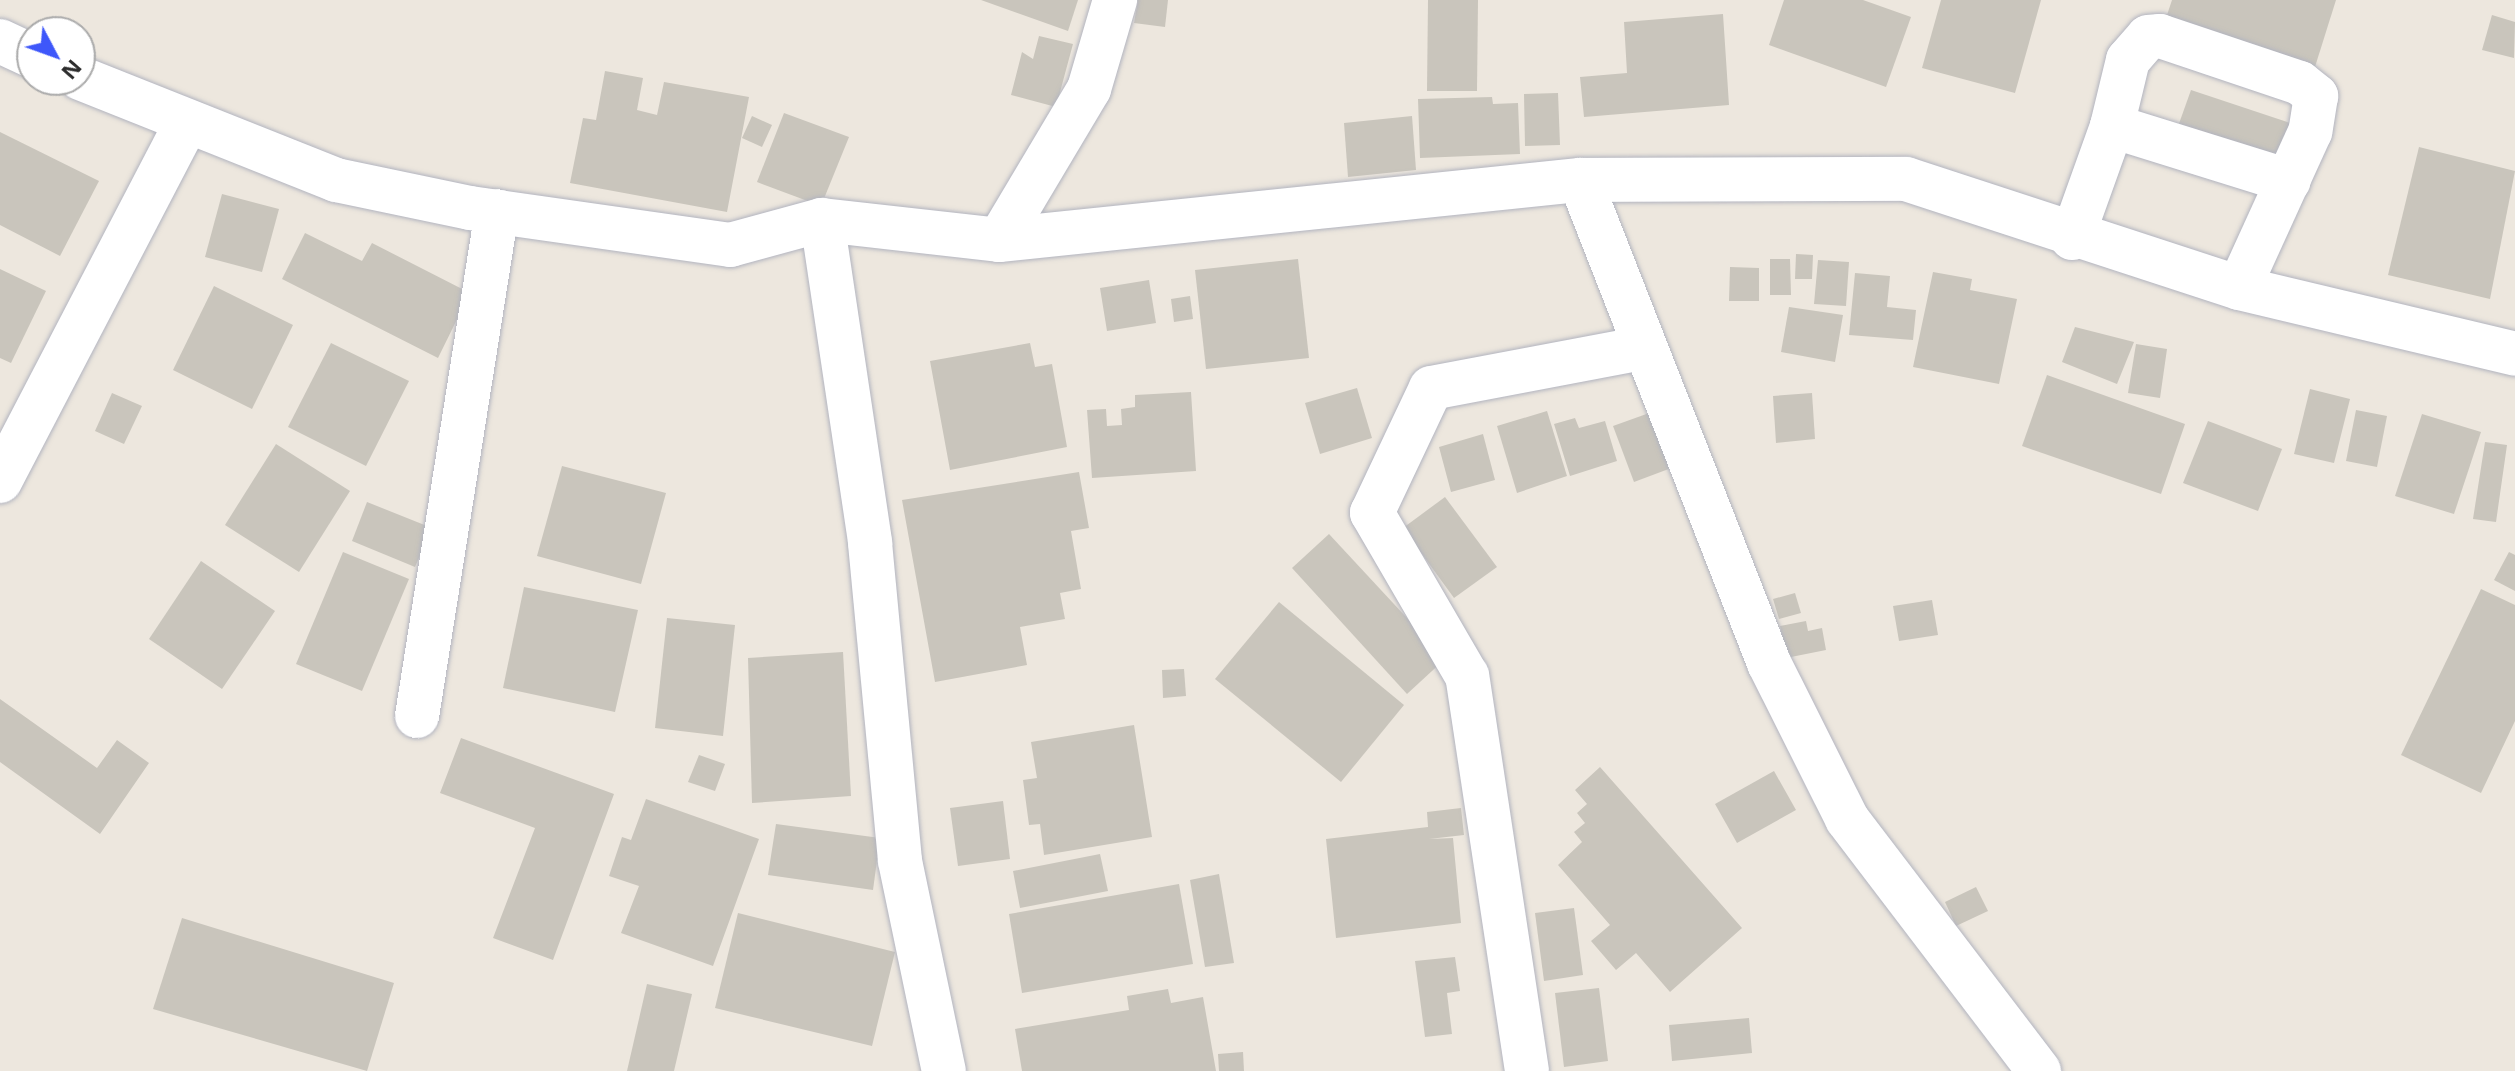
<!DOCTYPE html>
<html>
<head>
<meta charset="utf-8">
<style>
  body { margin:0 }
  #map { position:relative; width:2515px; height:1071px; overflow:hidden; background:#ede7de; font-family:"Open Sans",sans-serif }
  div>[style] { position:absolute }
  .building>* { inset:0; background:#c9c5bc }
  .roads { filter:drop-shadow(0 0 2px #b2b4bf) drop-shadow(0 0 2px #b2b4bf) }
  .minor>* { height:44px; margin:-22px; padding:0 22px; transform-origin:22px; border-radius:22px; background:#fff }
  span { translate:-50% -50%; white-space:nowrap; text-align:center; line-height:1.15; -webkit-text-stroke:8px #fff; paint-order:stroke }
  .north { position:absolute; left:16px; top:16px; width:80px; height:80px; box-sizing:border-box; background:#fff; border:2px solid #ababab; border-radius:50%; rotate:131deg; font-size:22px; font-weight:700; line-height:32px; text-align:center; color:#2c2c2c }
  .north::after { content:''; display:block; margin:auto; width:28px; height:36px; background:#3e57fa; clip-path:polygon(50% 0,100% 100%,50% 72%,0 100%) }
</style>
</head>
<body>
<div id="map">
  <div class="building">
    <i style="clip-path:polygon(981px 0,1078px 0,1068px 31px)"></i>
    <i style="clip-path:polygon(1138px 0,1168px 0,1165px 27px,1134px 23px)"></i>
    <i style="clip-path:polygon(1428px 0,1478px 0,1477px 91px,1427px 91px)"></i>
    <i style="clip-path:polygon(1784px 0,1863px 0,1911px 17px,1886px 87px,1769px 45px)"></i>
    <i style="clip-path:polygon(1941px 0,2041px 0,2015px 93px,1922px 68px)"></i>
    <i style="clip-path:polygon(2172px 0,2336px 0,2314px 70px,2164px 24px)"></i>
    <i style="clip-path:polygon(1723px 14px,1729px 105px,1584px 117px,1580px 77px,1627px 73px,1624px 22px)"></i>
    <i style="clip-path:polygon(2492px 15px,2515px 22px,2514px 58px,2482px 50px)"></i>
    <i style="clip-path:polygon(1039px 36px,1073px 44px,1056px 107px,1011px 95px,1022px 52px,1033px 59px)"></i>
    <i style="clip-path:polygon(605px 71px,643px 78px,637px 110px,657px 115px,664px 82px,749px 97px,727px 212px,570px 183px,583px 118px,596px 120px)"></i>
    <i style="clip-path:polygon(2191px 90px,2296px 125px,2282px 166px,2176px 132px)"></i>
    <i style="clip-path:polygon(1558px 93px,1560px 145px,1525px 146px,1524px 94px)"></i>
    <i style="clip-path:polygon(1492px 97px,1493px 104px,1518px 103px,1520px 154px,1420px 158px,1418px 99px)"></i>
    <i style="clip-path:polygon(784px 113px,849px 137px,821px 206px,757px 182px)"></i>
    <i style="clip-path:polygon(752px 116px,772px 125px,762px 147px,742px 138px)"></i>
    <i style="clip-path:polygon(1412px 116px,1416px 170px,1348px 177px,1344px 123px)"></i>
    <i style="clip-path:polygon(0 132px,99px 181px,60px 256px,0 225px)"></i>
    <i style="clip-path:polygon(2419px 147px,2515px 171px,2490px 299px,2388px 275px)"></i>
    <i style="clip-path:polygon(222px 194px,279px 209px,262px 272px,205px 257px)"></i>
    <i style="clip-path:polygon(305px 233px,362px 261px,372px 243px,470px 293px,438px 358px,282px 279px)"></i>
    <i style="clip-path:polygon(1796px 254px,1813px 255px,1812px 279px,1795px 279px)"></i>
    <i style="clip-path:polygon(1298px 259px,1309px 358px,1206px 369px,1195px 270px)"></i>
    <i style="clip-path:polygon(1770px 259px,1790px 259px,1791px 295px,1770px 295px)"></i>
    <i style="clip-path:polygon(1818px 260px,1849px 262px,1846px 306px,1814px 304px)"></i>
    <i style="clip-path:polygon(1730px 267px,1759px 268px,1759px 301px,1729px 301px)"></i>
    <i style="clip-path:polygon(0 269px,46px 291px,11px 363px,0 358px)"></i>
    <i style="clip-path:polygon(1933px 272px,1972px 279px,1970px 290px,2017px 299px,1999px 384px,1913px 367px)"></i>
    <i style="clip-path:polygon(1855px 273px,1890px 276px,1887px 307px,1916px 310px,1913px 340px,1849px 335px)"></i>
    <i style="clip-path:polygon(1149px 280px,1156px 323px,1107px 331px,1100px 288px)"></i>
    <i style="clip-path:polygon(214px 286px,293px 325px,252px 409px,173px 370px)"></i>
    <i style="clip-path:polygon(1190px 296px,1193px 319px,1174px 322px,1171px 299px)"></i>
    <i style="clip-path:polygon(1789px 307px,1843px 315px,1835px 362px,1781px 352px)"></i>
    <i style="clip-path:polygon(2075px 327px,2134px 342px,2117px 384px,2062px 362px)"></i>
    <i style="clip-path:polygon(331px 343px,409px 381px,366px 466px,288px 427px)"></i>
    <i style="clip-path:polygon(1030px 343px,1035px 367px,1052px 364px,1067px 447px,950px 470px,930px 361px)"></i>
    <i style="clip-path:polygon(2136px 344px,2167px 349px,2160px 398px,2128px 393px)"></i>
    <i style="clip-path:polygon(2047px 375px,2185px 424px,2161px 494px,2022px 446px)"></i>
    <i style="clip-path:polygon(1357px 388px,1372px 438px,1320px 454px,1305px 403px)"></i>
    <i style="clip-path:polygon(2310px 389px,2350px 399px,2334px 463px,2294px 454px)"></i>
    <i style="clip-path:polygon(1191px 392px,1196px 471px,1092px 478px,1087px 410px,1106px 409px,1107px 426px,1122px 425px,1121px 409px,1135px 407px,1135px 395px)"></i>
    <i style="clip-path:polygon(112px 393px,142px 406px,124px 444px,95px 431px)"></i>
    <i style="clip-path:polygon(1812px 393px,1815px 439px,1776px 443px,1773px 396px)"></i>
    <i style="clip-path:polygon(2356px 410px,2387px 416px,2377px 467px,2346px 461px)"></i>
    <i style="clip-path:polygon(1547px 411px,1567px 476px,1517px 493px,1497px 426px)"></i>
    <i style="clip-path:polygon(1652px 412px,1674px 467px,1634px 482px,1613px 426px)"></i>
    <i style="clip-path:polygon(2422px 414px,2481px 432px,2454px 514px,2395px 496px)"></i>
    <i style="clip-path:polygon(1575px 418px,1579px 428px,1605px 421px,1617px 461px,1570px 476px,1554px 424px)"></i>
    <i style="clip-path:polygon(2208px 421px,2282px 449px,2258px 511px,2183px 483px)"></i>
    <i style="clip-path:polygon(1483px 434px,1495px 480px,1451px 492px,1439px 447px)"></i>
    <i style="clip-path:polygon(2485px 442px,2507px 445px,2496px 522px,2473px 519px)"></i>
    <i style="clip-path:polygon(276px 444px,350px 491px,299px 572px,225px 525px)"></i>
    <i style="clip-path:polygon(562px 466px,666px 493px,641px 584px,537px 556px)"></i>
    <i style="clip-path:polygon(1079px 472px,1089px 528px,1071px 531px,1081px 589px,1060px 593px,1065px 619px,1020px 627px,1027px 665px,935px 682px,902px 500px)"></i>
    <i style="clip-path:polygon(1445px 497px,1497px 567px,1454px 598px,1403px 528px)"></i>
    <i style="clip-path:polygon(367px 502px,432px 528px,415px 567px,352px 541px)"></i>
    <i style="clip-path:polygon(1329px 534px,1445px 659px,1407px 694px,1292px 568px)"></i>
    <i style="clip-path:polygon(343px 552px,409px 579px,362px 691px,296px 664px)"></i>
    <i style="clip-path:polygon(2509px 552px,2515px 555px,2515px 591px,2494px 580px)"></i>
    <i style="clip-path:polygon(201px 561px,275px 611px,222px 689px,149px 639px)"></i>
    <i style="clip-path:polygon(524px 587px,638px 610px,615px 712px,503px 688px)"></i>
    <i style="clip-path:polygon(2481px 589px,2515px 605px,2515px 721px,2481px 793px,2401px 755px)"></i>
    <i style="clip-path:polygon(1795px 593px,1801px 613px,1779px 619px,1773px 599px)"></i>
    <i style="clip-path:polygon(1932px 600px,1938px 635px,1899px 641px,1893px 606px)"></i>
    <i style="clip-path:polygon(1279px 602px,1404px 705px,1341px 782px,1215px 679px)"></i>
    <i style="clip-path:polygon(667px 618px,735px 625px,723px 736px,655px 728px)"></i>
    <i style="clip-path:polygon(1806px 621px,1808px 631px,1822px 628px,1826px 650px,1786px 658px,1780px 626px)"></i>
    <i style="clip-path:polygon(843px 652px,851px 796px,752px 803px,748px 658px)"></i>
    <i style="clip-path:polygon(1184px 669px,1186px 696px,1163px 698px,1162px 670px)"></i>
    <i style="clip-path:polygon(0 699px,97px 768px,117px 740px,149px 763px,100px 834px,0 762px)"></i>
    <i style="clip-path:polygon(1134px 725px,1152px 837px,1044px 855px,1040px 824px,1029px 825px,1023px 780px,1037px 778px,1031px 742px)"></i>
    <i style="clip-path:polygon(461px 738px,614px 794px,553px 960px,493px 938px,535px 828px,440px 793px)"></i>
    <i style="clip-path:polygon(699px 755px,725px 764px,715px 791px,688px 782px)"></i>
    <i style="clip-path:polygon(1600px 767px,1742px 928px,1670px 992px,1636px 953px,1616px 970px,1591px 941px,1610px 925px,1558px 865px,1582px 842px,1574px 832px,1585px 823px,1577px 813px,1587px 804px,1575px 790px)"></i>
    <i style="clip-path:polygon(1774px 771px,1796px 810px,1737px 843px,1715px 804px)"></i>
    <i style="clip-path:polygon(646px 799px,759px 839px,713px 966px,621px 933px,639px 886px,609px 876px,622px 837px,631px 840px)"></i>
    <i style="clip-path:polygon(1003px 801px,1010px 859px,958px 866px,950px 808px)"></i>
    <i style="clip-path:polygon(1461px 808px,1464px 835px,1429px 839px,1453px 838px,1461px 923px,1336px 938px,1326px 839px,1428px 827px,1427px 812px)"></i>
    <i style="clip-path:polygon(776px 824px,880px 838px,873px 890px,768px 875px)"></i>
    <i style="clip-path:polygon(1100px 854px,1108px 891px,1020px 908px,1013px 871px)"></i>
    <i style="clip-path:polygon(1219px 874px,1234px 963px,1205px 967px,1190px 880px)"></i>
    <i style="clip-path:polygon(1179px 884px,1193px 964px,1022px 993px,1009px 914px)"></i>
    <i style="clip-path:polygon(1976px 887px,1988px 911px,1956px 926px,1945px 902px)"></i>
    <i style="clip-path:polygon(1574px 908px,1583px 975px,1544px 981px,1535px 913px)"></i>
    <i style="clip-path:polygon(738px 913px,895px 952px,872px 1046px,715px 1008px)"></i>
    <i style="clip-path:polygon(182px 918px,394px 983px,367px 1071px,153px 1009px)"></i>
    <i style="clip-path:polygon(1455px 957px,1460px 991px,1447px 993px,1452px 1034px,1425px 1037px,1415px 961px)"></i>
    <i style="clip-path:polygon(647px 984px,692px 994px,674px 1071px,627px 1071px)"></i>
    <i style="clip-path:polygon(1599px 988px,1608px 1061px,1564px 1067px,1555px 993px)"></i>
    <i style="clip-path:polygon(1168px 989px,1171px 1003px,1203px 997px,1216px 1071px,1022px 1071px,1015px 1029px,1129px 1010px,1127px 996px)"></i>
    <i style="clip-path:polygon(1749px 1018px,1752px 1053px,1672px 1061px,1669px 1025px)"></i>
    <i style="clip-path:polygon(1243px 1052px,1244px 1071px,1219px 1071px,1218px 1054px)"></i>
  </div>
  <div class="roads">
    <div class="minor">
      <i style="left:0;top:41px;width:35px;rotate:25deg"></i>
      <i style="left:80px;top:78px;width:276px;rotate:21.7deg"></i>
      <i style="left:336px;top:180px;width:137px;rotate:11.8deg"></i>
      <i style="left:470px;top:208px;width:263px;rotate:8.1deg"></i>
      <i style="left:730px;top:245px;width:95px;rotate:-15.2deg"></i>
      <i style="left:822px;top:220px;width:178px;rotate:6.4deg"></i>
      <i style="left:999px;top:240px;width:584px;rotate:-5.9deg"></i>
      <i style="left:1580px;top:180px;width:326px;rotate:-0.2deg"></i>
      <i style="left:1906px;top:179px;width:350px;rotate:18.1deg"></i>
      <i style="left:2239px;top:288px;width:284px;rotate:13.4deg"></i>
      <i style="left:2112px;top:126px;width:185px;rotate:17.3deg"></i>
      <i style="left:1580px;top:180px;width:519px;rotate:68.63deg"></i>
      <i style="left:1769px;top:663px;width:174px;rotate:63.4deg"></i>
      <i style="left:1847px;top:819px;width:317px;rotate:52.7deg"></i>
      <i style="left:822px;top:220px;width:327px;rotate:81.5deg"></i>
      <i style="left:870px;top:543px;width:319px;rotate:84.6deg"></i>
      <i style="left:900px;top:861px;width:215px;rotate:78.2deg"></i>
      <i style="left:2072px;top:238px;width:119px;rotate:-70.3deg"></i>
      <i style="left:2112px;top:126px;width:68px;rotate:-76.4deg"></i>
      <i style="left:2128px;top:60px;width:30px;rotate:-49deg"></i>
      <i style="left:2148px;top:37px;width:12px;rotate:-5deg"></i>
      <i style="left:2160px;top:36px;width:148px;rotate:18.6deg"></i>
      <i style="left:2300px;top:83px;width:21px;rotate:39deg"></i>
      <i style="left:2316px;top:96px;width:36px;rotate:99deg"></i>
      <i style="left:2310px;top:132px;width:171px;rotate:114.5deg"></i>
      <i style="left:999px;top:240px;width:176px;rotate:-59.2deg"></i>
      <i style="left:1089px;top:89px;width:93px;rotate:-73.7deg"></i>
      <i style="left:0;top:481px;width:405px;rotate:-62.5deg"></i>
      <i style="left:417px;top:716px;width:511px;rotate:-81deg"></i>
      <i style="left:1527px;top:1071px;width:400px;rotate:-98.6deg"></i>
      <i style="left:1467px;top:676px;width:189px;rotate:-120.2deg"></i>
      <i style="left:1372px;top:513px;width:138px;rotate:-64.7deg"></i>
      <i style="left:1431px;top:388px;width:215px;rotate:-10.7deg"></i>
    </div>
  </div>
  <div class="north">N</div>
</div>
</body>
</html>
